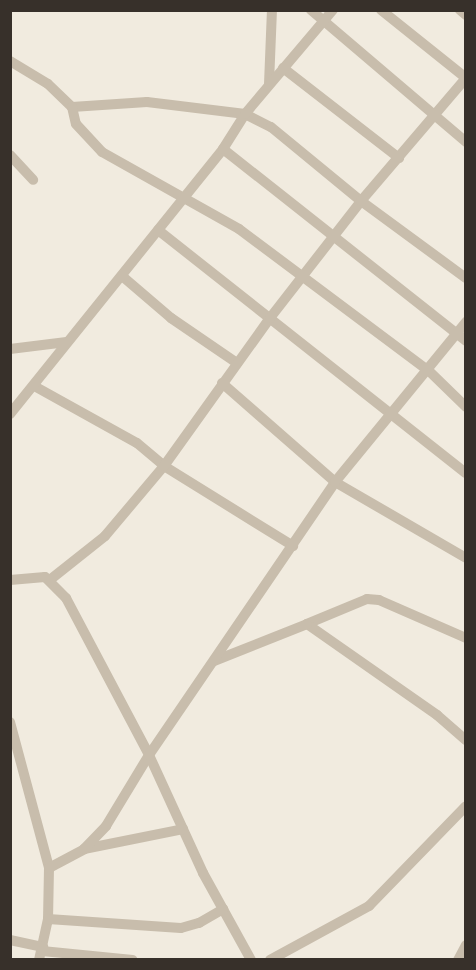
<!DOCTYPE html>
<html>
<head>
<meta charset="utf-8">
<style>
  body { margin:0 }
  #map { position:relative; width:476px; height:970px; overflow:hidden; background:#f1ebdf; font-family:Overpass,sans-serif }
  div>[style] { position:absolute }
  .minor>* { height:10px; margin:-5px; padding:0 5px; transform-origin:5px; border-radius:5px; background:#c8bdac }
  span { translate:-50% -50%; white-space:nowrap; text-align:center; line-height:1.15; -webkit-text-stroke:4.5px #f9f5eb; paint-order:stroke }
  .frame { position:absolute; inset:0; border:12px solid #37302a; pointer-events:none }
</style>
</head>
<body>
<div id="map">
  <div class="minor">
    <i style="left:311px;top:10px;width:204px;rotate:40.4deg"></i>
    <i style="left:460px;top:10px;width:8px;rotate:40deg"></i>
    <i style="left:10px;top:61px;width:44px;rotate:31.2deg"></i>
    <i style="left:48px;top:84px;width:33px;rotate:44deg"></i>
    <i style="left:72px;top:107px;width:75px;rotate:-3.8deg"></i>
    <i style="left:147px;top:102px;width:99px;rotate:7deg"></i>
    <i style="left:245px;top:114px;width:29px;rotate:27deg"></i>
    <i style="left:271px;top:127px;width:117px;rotate:39.4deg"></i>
    <i style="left:361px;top:201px;width:130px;rotate:36.3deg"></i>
    <i style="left:283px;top:68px;width:147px;rotate:37.8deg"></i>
    <i style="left:269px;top:84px;width:74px;rotate:-87.7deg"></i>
    <i style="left:72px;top:107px;width:17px;rotate:77deg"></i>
    <i style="left:76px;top:124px;width:38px;rotate:47deg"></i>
    <i style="left:102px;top:152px;width:157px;rotate:29.3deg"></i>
    <i style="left:239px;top:229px;width:237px;rotate:36.8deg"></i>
    <i style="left:429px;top:371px;width:52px;rotate:44.2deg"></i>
    <i style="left:223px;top:149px;width:310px;rotate:38.3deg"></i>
    <i style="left:10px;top:155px;width:34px;rotate:47deg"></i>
    <i style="left:158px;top:230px;width:392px;rotate:38.3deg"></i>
    <i style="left:122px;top:276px;width:65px;rotate:40.6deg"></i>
    <i style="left:171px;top:318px;width:80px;rotate:34.3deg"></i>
    <i style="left:10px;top:349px;width:57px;rotate:-7deg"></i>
    <i style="left:222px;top:383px;width:150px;rotate:41.2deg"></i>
    <i style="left:335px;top:482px;width:151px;rotate:30.1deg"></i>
    <i style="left:36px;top:387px;width:115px;rotate:29deg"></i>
    <i style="left:137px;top:443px;width:35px;rotate:40deg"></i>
    <i style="left:164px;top:466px;width:152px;rotate:31.8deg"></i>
    <i style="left:10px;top:414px;width:340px;rotate:-51.2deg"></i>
    <i style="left:223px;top:149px;width:41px;rotate:-57.8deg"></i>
    <i style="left:245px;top:114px;width:136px;rotate:-49.8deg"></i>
    <i style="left:51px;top:579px;width:69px;rotate:-38.5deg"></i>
    <i style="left:105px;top:536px;width:92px;rotate:-49.9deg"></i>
    <i style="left:164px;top:466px;width:182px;rotate:-54.4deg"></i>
    <i style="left:270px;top:318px;width:148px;rotate:-52.1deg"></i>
    <i style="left:361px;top:201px;width:162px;rotate:-49.5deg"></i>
    <i style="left:466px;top:78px;width:109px;rotate:-141.3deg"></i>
    <i style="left:10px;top:580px;width:35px;rotate:-5deg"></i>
    <i style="left:45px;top:577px;width:30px;rotate:45deg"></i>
    <i style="left:66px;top:598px;width:178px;rotate:62.1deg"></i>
    <i style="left:149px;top:755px;width:130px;rotate:65.4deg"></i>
    <i style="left:203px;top:873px;width:99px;rotate:61.1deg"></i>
    <i style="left:466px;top:638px;width:95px;rotate:-156.4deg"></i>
    <i style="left:379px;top:600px;width:12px;rotate:-175deg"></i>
    <i style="left:367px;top:599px;width:65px;rotate:157.4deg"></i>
    <i style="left:307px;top:624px;width:159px;rotate:35deg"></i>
    <i style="left:437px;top:715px;width:38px;rotate:41deg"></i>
    <i style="left:214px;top:661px;width:100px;rotate:-21.7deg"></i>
    <i style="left:10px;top:722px;width:151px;rotate:75deg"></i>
    <i style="left:49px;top:868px;width:51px;rotate:91.1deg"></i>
    <i style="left:48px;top:919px;width:42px;rotate:102.4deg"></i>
    <i style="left:84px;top:849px;width:101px;rotate:-11.4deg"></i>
    <i style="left:49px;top:868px;width:40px;rotate:-28deg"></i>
    <i style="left:84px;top:849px;width:32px;rotate:-46deg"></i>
    <i style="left:106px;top:826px;width:83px;rotate:-58.8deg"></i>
    <i style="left:149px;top:755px;width:330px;rotate:-55.7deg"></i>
    <i style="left:335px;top:482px;width:207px;rotate:-50.7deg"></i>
    <i style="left:48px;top:919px;width:133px;rotate:3.9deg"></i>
    <i style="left:181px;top:928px;width:19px;rotate:-16deg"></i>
    <i style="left:199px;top:923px;width:28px;rotate:-30deg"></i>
    <i style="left:10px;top:940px;width:34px;rotate:12deg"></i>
    <i style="left:42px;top:951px;width:91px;rotate:5.6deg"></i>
    <i style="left:270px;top:960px;width:113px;rotate:-28.6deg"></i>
    <i style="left:369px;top:906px;width:139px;rotate:-45.9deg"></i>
    <i style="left:458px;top:960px;width:17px;rotate:-62deg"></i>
  </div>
  <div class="frame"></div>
</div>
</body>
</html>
